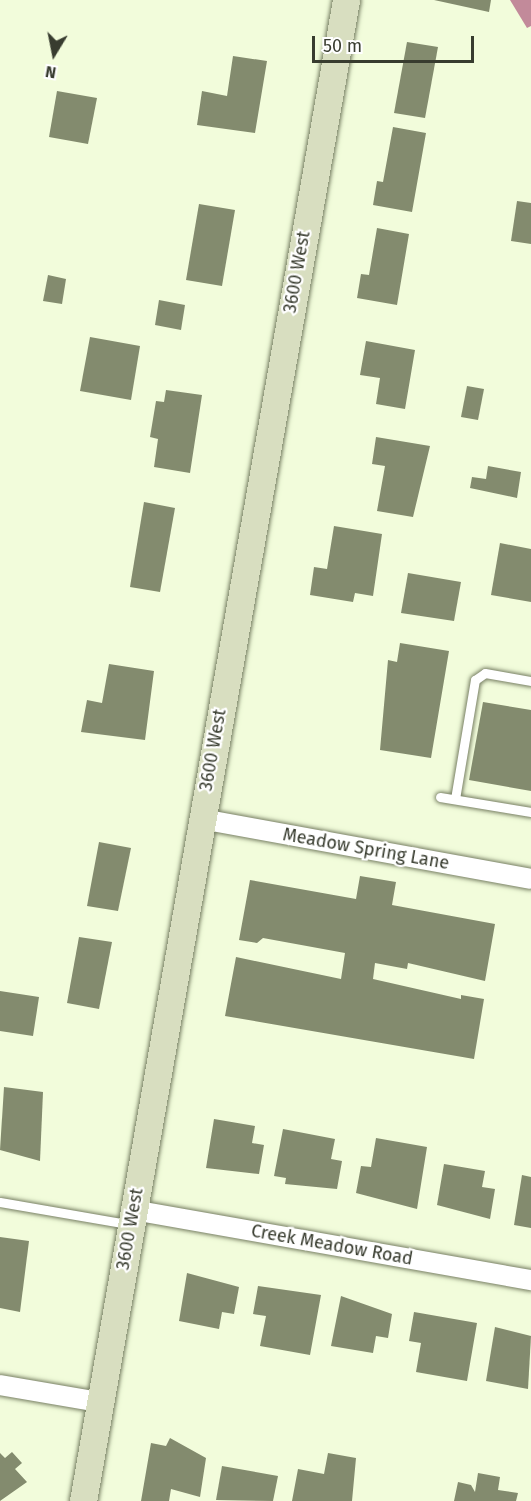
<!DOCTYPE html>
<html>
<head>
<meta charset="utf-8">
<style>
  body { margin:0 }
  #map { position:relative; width:531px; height:1501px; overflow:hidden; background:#f2fcdb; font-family:"Fira Sans",sans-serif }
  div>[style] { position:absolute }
  .water>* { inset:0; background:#c28a9a }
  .building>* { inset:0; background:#838b6e }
  .roads { filter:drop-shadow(0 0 2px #788064) drop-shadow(0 0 2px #788064) }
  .service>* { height:9px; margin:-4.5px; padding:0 4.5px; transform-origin:4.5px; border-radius:4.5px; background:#fff }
  .minor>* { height:20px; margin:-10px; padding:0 10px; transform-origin:10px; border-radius:10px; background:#fff }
  .secondary>* { height:27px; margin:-13.5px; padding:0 13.5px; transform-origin:13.5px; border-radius:13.5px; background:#d8dec0 }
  span { translate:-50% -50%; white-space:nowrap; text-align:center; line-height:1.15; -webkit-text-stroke:4.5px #fff; paint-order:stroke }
  .street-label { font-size:18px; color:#383c2f }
  .north { position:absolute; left:24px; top:24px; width:60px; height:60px; -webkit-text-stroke:4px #fff; paint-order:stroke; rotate:190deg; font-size:16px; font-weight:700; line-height:24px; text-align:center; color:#383c2f }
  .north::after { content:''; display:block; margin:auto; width:21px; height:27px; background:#383c2f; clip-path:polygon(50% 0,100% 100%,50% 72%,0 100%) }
  .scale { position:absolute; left:312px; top:36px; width:162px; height:27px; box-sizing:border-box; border:3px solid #383c2f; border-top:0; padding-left:8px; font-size:18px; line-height:21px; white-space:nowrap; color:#383c2f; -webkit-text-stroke:4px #fff; paint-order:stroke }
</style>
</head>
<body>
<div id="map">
  <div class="water">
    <i style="clip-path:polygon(510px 0,531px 0,531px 26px,527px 28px)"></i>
  </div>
  <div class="building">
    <i style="clip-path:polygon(434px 0,491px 0,489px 12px)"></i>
    <i style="clip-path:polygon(407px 42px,438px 47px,425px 118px,394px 113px)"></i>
    <i style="clip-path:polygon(233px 56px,267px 61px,255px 133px,197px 125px,202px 91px,227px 96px)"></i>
    <i style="clip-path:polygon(57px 91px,97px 98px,88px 144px,49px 137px)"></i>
    <i style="clip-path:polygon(393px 127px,426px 133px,412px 212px,373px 205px,377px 181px,383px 182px)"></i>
    <i style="clip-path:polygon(517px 201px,531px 203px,531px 244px,511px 241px)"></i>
    <i style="clip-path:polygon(199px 204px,235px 210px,222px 286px,186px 280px)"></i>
    <i style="clip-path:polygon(377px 228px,409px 234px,397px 305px,357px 298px,361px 274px,369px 275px)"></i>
    <i style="clip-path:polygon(48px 275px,66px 279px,62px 304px,43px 301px)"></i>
    <i style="clip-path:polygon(159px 300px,185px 305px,181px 330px,155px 325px)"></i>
    <i style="clip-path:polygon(90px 337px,140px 346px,131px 400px,80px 391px)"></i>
    <i style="clip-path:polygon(366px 341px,415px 350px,405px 409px,376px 404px,380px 378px,360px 375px)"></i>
    <i style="clip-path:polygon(467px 386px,484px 389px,478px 420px,461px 417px)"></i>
    <i style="clip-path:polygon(166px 390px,202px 395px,190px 473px,154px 467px,158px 439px,150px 437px,156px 401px,164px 402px)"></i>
    <i style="clip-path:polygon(376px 437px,430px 446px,413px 517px,377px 511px,385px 466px,372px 464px)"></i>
    <i style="clip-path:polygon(488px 466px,521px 472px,517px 498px,470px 488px,472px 477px,486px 479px)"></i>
    <i style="clip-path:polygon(144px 502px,175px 508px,160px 592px,130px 587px)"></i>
    <i style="clip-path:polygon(334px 526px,382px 534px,373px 596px,355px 593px,353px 602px,310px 595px,314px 567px,327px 569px)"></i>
    <i style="clip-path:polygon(500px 543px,531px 549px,531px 602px,491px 595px)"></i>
    <i style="clip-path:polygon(408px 573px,461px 582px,454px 621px,401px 613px)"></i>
    <i style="clip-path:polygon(400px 643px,449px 651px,431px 758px,380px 750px,388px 660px,397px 662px)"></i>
    <i style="clip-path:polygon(109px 664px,154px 671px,145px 740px,81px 732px,87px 700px,102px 703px)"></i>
    <i style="clip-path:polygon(483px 702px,531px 710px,531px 791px,469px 780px)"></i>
    <i style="clip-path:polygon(99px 842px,131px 848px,118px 911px,87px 906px)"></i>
    <i style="clip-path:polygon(360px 876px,396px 882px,392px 905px,495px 924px,485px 981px,408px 963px,407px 969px,375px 963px,373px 979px,461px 999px,461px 995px,484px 999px,474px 1059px,225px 1016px,236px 957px,341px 979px,345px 953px,263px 938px,257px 943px,239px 940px,250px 880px,356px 899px)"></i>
    <i style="clip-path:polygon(79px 937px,112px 942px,99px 1009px,67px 1003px)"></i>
    <i style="clip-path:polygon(0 991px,39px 997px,33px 1036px,0 1031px)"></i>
    <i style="clip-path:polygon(4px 1087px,43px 1092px,40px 1161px,0 1150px)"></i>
    <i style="clip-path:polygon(214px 1119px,255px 1126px,252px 1143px,264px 1145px,259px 1174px,206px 1168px)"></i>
    <i style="clip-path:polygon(283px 1129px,335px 1139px,331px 1159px,342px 1161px,337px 1189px,285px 1184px,286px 1178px,274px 1176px)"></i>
    <i style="clip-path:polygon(376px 1138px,427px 1147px,417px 1209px,356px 1193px,361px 1166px,371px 1167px)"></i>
    <i style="clip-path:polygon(444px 1164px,485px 1171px,482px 1187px,495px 1189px,490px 1219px,437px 1205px)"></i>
    <i style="clip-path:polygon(522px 1175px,531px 1177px,531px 1228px,514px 1225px)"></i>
    <i style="clip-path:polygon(0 1237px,29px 1241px,20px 1312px,0 1308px)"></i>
    <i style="clip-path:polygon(187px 1273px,239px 1287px,234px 1314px,222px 1312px,219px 1329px,179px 1321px)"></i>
    <i style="clip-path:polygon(258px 1286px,321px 1295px,310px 1355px,260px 1346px,266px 1316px,253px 1314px)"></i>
    <i style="clip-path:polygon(341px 1296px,392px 1314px,388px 1338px,376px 1336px,373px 1353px,331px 1346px)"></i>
    <i style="clip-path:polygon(414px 1312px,477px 1323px,467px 1381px,416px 1372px,421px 1343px,409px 1341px)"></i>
    <i style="clip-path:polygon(495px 1327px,531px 1336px,528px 1389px,486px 1381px)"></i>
    <i style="clip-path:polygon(170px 1438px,206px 1458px,200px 1497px,171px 1489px,169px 1501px,141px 1501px,151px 1443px,166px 1446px)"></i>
    <i style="clip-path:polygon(12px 1452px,22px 1463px,15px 1469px,27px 1482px,0 1501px,0 1453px,5px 1458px)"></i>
    <i style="clip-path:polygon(328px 1453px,356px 1458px,352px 1501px,292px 1501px,298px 1469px,324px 1474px)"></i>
    <i style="clip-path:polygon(222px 1466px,278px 1476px,273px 1501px,216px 1500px)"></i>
    <i style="clip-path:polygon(478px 1473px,500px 1477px,498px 1490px,518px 1493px,516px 1501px,454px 1501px,458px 1482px,471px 1485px,475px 1492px)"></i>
  </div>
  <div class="roads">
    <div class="service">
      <i style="left:440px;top:797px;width:92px;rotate:9.4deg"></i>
      <i style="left:455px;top:799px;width:121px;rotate:-80.5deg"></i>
      <i style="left:475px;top:680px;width:12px;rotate:-35deg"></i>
      <i style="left:485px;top:673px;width:47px;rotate:9.9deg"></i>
      <i style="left:0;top:1202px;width:130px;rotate:9.8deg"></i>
    </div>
    <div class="minor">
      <i style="left:201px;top:819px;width:335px;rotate:10.3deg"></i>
      <i style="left:133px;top:1210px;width:404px;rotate:10deg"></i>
      <i style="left:0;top:1385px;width:100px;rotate:9.7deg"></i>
    </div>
    <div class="secondary">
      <i style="left:83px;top:1501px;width:1524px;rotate:-80.06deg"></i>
    </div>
  </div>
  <div class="street-label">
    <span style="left:297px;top:272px;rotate:-80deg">3600 West</span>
    <span style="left:213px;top:750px;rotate:-80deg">3600 West</span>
    <span style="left:366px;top:849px;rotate:10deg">Meadow Spring Lane</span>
    <span style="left:130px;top:1229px;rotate:-80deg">3600 West</span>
    <span style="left:332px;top:1245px;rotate:10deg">Creek Meadow Road</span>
  </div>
  <div class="north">N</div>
  <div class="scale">50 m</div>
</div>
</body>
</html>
